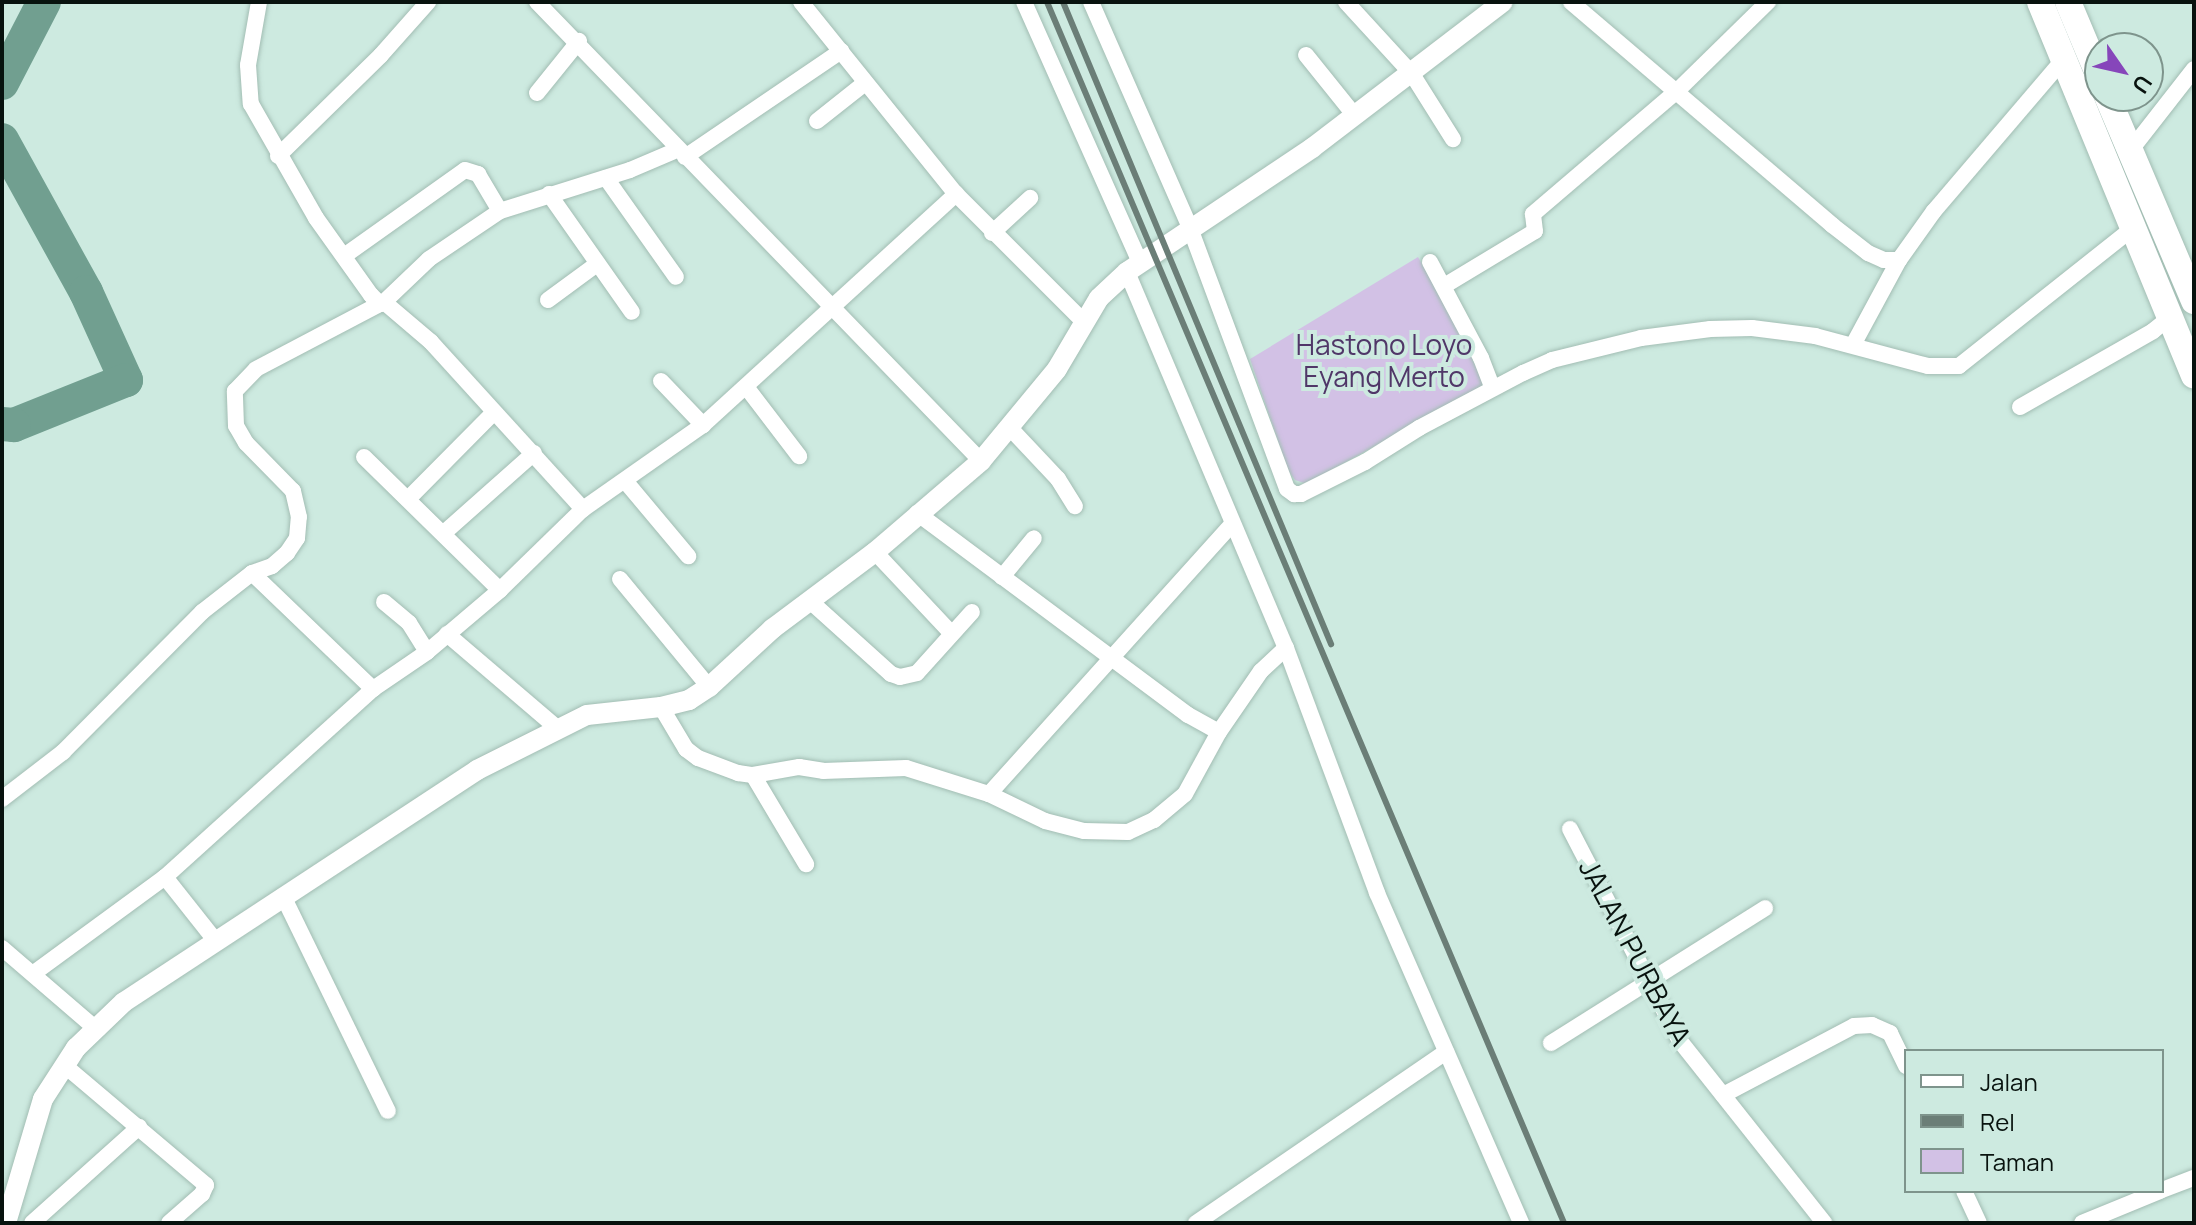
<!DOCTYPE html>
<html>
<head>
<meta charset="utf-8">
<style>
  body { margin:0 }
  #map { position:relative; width:2196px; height:1225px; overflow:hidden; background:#cdeae0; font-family:Manrope,sans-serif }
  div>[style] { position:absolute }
  .green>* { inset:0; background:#d2c1e5 }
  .river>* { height:34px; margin:-17px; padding:0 17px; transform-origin:17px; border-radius:17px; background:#719f90 }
  .roads { filter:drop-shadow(0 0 2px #a2bdb3) drop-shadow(0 0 2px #a2bdb3) }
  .minor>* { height:16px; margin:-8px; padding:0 8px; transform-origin:8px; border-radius:8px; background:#fff }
  .tertiary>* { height:20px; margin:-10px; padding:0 10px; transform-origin:10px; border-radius:10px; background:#fff }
  .trunk>* { height:26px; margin:-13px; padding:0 13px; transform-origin:13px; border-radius:13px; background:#fff }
  .rail>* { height:6px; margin:-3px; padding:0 3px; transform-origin:3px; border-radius:3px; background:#6b7e77 }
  span { translate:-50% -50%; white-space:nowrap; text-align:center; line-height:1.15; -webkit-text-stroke:8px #cdeae0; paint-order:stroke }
  .park-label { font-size:28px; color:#503768 }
  .street-label { font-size:28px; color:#08120e }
  .frame { position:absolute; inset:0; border:4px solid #08120e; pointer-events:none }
  .legend { position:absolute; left:1904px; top:1049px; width:260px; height:144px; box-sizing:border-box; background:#cdeae0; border:2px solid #7e948c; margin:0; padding:10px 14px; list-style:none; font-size:24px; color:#08120e }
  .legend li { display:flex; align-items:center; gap:16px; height:40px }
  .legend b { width:40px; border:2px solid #7e948c }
  .north { position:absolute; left:2084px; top:32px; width:80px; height:80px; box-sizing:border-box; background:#cdeae0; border:2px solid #7e948c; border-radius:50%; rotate:124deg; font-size:22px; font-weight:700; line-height:32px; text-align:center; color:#08120e }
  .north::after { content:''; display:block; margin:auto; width:28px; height:36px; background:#8646ba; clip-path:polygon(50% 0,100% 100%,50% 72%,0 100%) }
</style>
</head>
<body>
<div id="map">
  <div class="green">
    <i style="clip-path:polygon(1418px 257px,1455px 320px,1484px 386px,1313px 480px,1304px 483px,1295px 480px,1288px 470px,1250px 359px)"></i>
  </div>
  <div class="river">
    <i style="left:2px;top:83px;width:91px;rotate:-62.6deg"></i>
    <i style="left:2px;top:140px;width:174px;rotate:61.1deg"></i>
    <i style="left:86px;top:292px;width:97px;rotate:65.6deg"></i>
    <i style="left:126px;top:380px;width:121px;rotate:158.1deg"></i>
    <i style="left:14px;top:425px;width:12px;rotate:-175deg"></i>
  </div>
  <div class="roads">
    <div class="minor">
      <i style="left:259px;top:2px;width:64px;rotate:99.9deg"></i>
      <i style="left:248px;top:65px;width:39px;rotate:86deg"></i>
      <i style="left:251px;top:104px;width:131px;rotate:60.3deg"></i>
      <i style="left:316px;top:218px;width:95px;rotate:54.5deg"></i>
      <i style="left:371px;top:295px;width:13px;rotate:45deg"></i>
      <i style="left:380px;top:304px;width:4px;rotate:-27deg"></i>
      <i style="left:384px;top:302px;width:62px;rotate:40.4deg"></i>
      <i style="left:431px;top:342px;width:226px;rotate:47.7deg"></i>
      <i style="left:537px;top:2px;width:639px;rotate:45.95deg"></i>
      <i style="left:801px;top:2px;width:247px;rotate:51.1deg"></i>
      <i style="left:956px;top:194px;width:180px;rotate:45deg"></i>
      <i style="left:1024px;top:2px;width:285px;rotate:66deg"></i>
      <i style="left:1091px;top:2px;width:247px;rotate:66.3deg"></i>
      <i style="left:1190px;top:228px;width:278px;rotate:69.6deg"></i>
      <i style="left:1287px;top:489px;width:9px;rotate:36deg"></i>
      <i style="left:1294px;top:494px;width:7px"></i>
      <i style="left:1301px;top:494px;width:72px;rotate:-26.6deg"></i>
      <i style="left:1365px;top:462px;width:64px;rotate:-32.2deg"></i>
      <i style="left:1419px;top:428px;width:118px;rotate:-27.9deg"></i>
      <i style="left:1523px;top:373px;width:32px;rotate:-24deg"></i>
      <i style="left:1552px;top:360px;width:92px;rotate:-13.9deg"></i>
      <i style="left:1641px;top:338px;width:70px;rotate:-7.4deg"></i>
      <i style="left:1710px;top:329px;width:42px;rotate:-1.4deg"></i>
      <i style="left:1752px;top:328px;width:64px;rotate:7.2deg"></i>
      <i style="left:1815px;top:336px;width:117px;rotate:14.9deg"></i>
      <i style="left:1928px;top:366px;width:31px"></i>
      <i style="left:1959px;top:366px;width:222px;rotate:-38.4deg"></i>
      <i style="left:1346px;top:2px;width:98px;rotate:47.5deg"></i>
      <i style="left:1412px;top:74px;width:77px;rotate:57.8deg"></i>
      <i style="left:1571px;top:2px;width:343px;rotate:40.5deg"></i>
      <i style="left:1832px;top:225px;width:46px;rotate:37.9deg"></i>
      <i style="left:1868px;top:253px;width:17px;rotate:24deg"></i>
      <i style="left:1884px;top:260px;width:15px"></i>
      <i style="left:1899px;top:260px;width:60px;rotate:-54.5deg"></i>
      <i style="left:1934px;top:211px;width:199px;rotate:-49.5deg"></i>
      <i style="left:1306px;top:55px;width:78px;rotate:51.2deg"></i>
      <i style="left:537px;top:93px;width:67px;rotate:-51.1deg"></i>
      <i style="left:817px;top:121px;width:61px;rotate:-38.4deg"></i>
      <i style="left:2130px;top:151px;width:104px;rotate:-52deg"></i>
      <i style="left:278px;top:156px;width:144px;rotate:-44.4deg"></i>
      <i style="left:381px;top:55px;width:71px;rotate:-48.4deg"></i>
      <i style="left:685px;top:157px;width:189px;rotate:-34.2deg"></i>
      <i style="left:606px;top:178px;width:121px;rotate:54.7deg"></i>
      <i style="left:549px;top:194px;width:144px;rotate:54.9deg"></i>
      <i style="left:992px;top:233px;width:52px;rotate:-42.6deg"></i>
      <i style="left:344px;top:256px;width:148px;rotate:-35.4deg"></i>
      <i style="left:465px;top:170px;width:14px;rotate:17deg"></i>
      <i style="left:478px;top:174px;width:43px;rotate:59.3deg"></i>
      <i style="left:1430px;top:262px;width:109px;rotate:62deg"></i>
      <i style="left:1481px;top:358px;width:31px;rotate:69deg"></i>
      <i style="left:1127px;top:272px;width:408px;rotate:67.1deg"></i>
      <i style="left:1286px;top:648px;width:261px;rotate:69.6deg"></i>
      <i style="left:1377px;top:893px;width:360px;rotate:66.4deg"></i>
      <i style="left:1444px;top:286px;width:106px;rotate:-31.1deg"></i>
      <i style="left:1535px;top:231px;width:17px;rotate:-97deg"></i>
      <i style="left:1533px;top:214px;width:188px;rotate:-40.5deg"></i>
      <i style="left:1676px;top:92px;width:129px;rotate:-44.4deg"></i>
      <i style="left:548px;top:300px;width:61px;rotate:-36.3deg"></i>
      <i style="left:384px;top:302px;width:62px;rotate:-43.7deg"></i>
      <i style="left:429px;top:259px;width:86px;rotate:-34.1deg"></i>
      <i style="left:500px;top:211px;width:136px;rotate:-17.5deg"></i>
      <i style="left:630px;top:170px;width:51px;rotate:-23.1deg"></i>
      <i style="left:1853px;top:345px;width:97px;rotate:-61.6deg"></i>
      <i style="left:661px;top:381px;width:61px;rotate:46.3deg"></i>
      <i style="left:747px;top:388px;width:86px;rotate:52.6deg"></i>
      <i style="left:2020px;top:407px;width:153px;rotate:-29.7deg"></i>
      <i style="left:2153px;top:331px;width:22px;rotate:-39deg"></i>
      <i style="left:1010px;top:428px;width:70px;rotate:46.7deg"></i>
      <i style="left:1058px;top:479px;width:32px;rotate:58deg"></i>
      <i style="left:364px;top:457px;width:190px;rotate:44.4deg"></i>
      <i style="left:626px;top:482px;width:97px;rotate:50deg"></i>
      <i style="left:408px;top:499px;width:122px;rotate:-45.3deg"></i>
      <i style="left:917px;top:513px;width:338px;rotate:36.7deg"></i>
      <i style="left:1188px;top:715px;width:35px;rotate:29deg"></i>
      <i style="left:445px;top:532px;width:119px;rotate:-41.6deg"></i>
      <i style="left:875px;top:552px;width:112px;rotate:46.8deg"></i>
      <i style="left:252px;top:573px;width:168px;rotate:43.8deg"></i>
      <i style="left:1002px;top:577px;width:50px;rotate:-50.6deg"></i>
      <i style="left:620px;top:579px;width:140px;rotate:50.5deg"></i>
      <i style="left:810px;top:601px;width:109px;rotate:42deg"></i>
      <i style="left:891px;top:674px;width:9px;rotate:18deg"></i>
      <i style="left:900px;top:677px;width:17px;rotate:-13deg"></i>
      <i style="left:917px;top:673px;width:82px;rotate:-48deg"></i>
      <i style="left:384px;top:602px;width:33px;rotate:40deg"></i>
      <i style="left:409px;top:623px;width:34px;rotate:58deg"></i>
      <i style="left:447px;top:634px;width:145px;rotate:40.5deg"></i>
      <i style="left:661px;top:707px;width:49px;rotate:59.2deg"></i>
      <i style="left:686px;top:749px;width:15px;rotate:37deg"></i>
      <i style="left:698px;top:758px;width:43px;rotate:20.6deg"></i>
      <i style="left:738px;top:773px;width:15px;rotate:8deg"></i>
      <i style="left:753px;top:775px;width:47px;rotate:-9.9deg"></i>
      <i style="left:799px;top:767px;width:24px;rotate:9deg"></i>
      <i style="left:823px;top:771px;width:83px;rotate:-2.1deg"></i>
      <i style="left:906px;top:768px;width:87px;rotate:17.4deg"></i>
      <i style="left:989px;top:794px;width:62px;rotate:25.7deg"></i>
      <i style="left:1045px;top:821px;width:40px;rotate:14.4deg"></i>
      <i style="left:1084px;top:831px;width:44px;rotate:1.3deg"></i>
      <i style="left:1128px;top:832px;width:29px;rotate:-25deg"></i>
      <i style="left:1154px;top:820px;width:40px;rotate:-40deg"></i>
      <i style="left:1185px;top:794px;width:71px;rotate:-61.3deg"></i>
      <i style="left:1219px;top:732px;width:74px;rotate:-55.5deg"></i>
      <i style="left:1261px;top:671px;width:34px;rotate:-43deg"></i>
      <i style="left:753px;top:775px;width:104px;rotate:59.2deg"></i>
      <i style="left:989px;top:794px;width:362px;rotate:-48deg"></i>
      <i style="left:2px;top:799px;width:77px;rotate:-37.6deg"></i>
      <i style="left:63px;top:752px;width:197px;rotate:-45.2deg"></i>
      <i style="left:202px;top:612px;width:63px;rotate:-38deg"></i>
      <i style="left:252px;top:573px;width:21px;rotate:-19deg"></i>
      <i style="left:272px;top:566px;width:20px;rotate:-41deg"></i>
      <i style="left:287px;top:553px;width:18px;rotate:-56deg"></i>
      <i style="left:297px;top:538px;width:21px;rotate:-85deg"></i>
      <i style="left:299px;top:517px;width:27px;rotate:-103deg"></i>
      <i style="left:293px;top:491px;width:67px;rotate:-134.4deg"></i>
      <i style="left:246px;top:443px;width:20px;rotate:-120deg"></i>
      <i style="left:236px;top:426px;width:35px;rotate:-92deg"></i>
      <i style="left:235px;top:391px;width:30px;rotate:-46deg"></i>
      <i style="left:256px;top:369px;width:140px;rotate:-27.7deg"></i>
      <i style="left:1570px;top:829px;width:239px;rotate:62.6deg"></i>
      <i style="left:1680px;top:1041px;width:232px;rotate:51.6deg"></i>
      <i style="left:165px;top:877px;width:80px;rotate:51.6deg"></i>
      <i style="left:283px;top:896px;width:239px;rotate:64deg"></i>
      <i style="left:2px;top:948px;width:123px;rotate:40.7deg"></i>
      <i style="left:34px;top:973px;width:162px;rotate:-36.2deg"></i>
      <i style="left:165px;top:877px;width:280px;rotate:-42.1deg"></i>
      <i style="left:373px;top:689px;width:65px;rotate:-34.4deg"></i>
      <i style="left:427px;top:652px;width:96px;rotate:-40.3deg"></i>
      <i style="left:500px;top:590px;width:116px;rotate:-44.3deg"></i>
      <i style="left:583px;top:509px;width:146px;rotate:-35deg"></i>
      <i style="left:703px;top:425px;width:343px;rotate:-42.4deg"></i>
      <i style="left:1551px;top:1043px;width:253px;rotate:-32.2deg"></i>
      <i style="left:64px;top:1065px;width:186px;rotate:40.2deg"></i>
      <i style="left:206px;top:1185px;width:10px;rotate:114deg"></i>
      <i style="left:202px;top:1194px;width:44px;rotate:138.7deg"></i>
      <i style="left:1723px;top:1095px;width:148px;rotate:-27.8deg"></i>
      <i style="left:1854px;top:1026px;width:18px;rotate:-3deg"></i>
      <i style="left:1872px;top:1025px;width:20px;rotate:24deg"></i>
      <i style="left:1890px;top:1033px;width:37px;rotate:64deg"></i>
      <i style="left:2162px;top:1190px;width:34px;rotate:-21deg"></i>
      <i style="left:1964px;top:1191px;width:35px;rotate:65deg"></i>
      <i style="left:32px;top:1223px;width:144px;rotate:-41.9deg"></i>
      <i style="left:1196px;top:1223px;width:303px;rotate:-34.4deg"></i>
      <i style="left:2082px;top:1223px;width:84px;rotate:-22.3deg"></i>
    </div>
    <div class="tertiary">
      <i style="left:6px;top:1223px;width:129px;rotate:-73.4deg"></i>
      <i style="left:43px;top:1099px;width:61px;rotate:-57.1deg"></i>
      <i style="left:76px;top:1048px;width:66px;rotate:-43.8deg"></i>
      <i style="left:124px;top:1002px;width:422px;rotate:-33.3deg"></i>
      <i style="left:477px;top:770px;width:123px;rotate:-26.6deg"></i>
      <i style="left:587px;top:715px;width:74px;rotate:-6.2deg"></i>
      <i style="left:661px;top:707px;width:29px;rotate:-14deg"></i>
      <i style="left:689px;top:700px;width:24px;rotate:-33deg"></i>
      <i style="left:709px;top:687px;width:86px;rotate:-42.6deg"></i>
      <i style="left:772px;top:629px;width:129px;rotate:-36.8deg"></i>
      <i style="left:875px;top:552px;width:140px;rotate:-40.6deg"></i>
      <i style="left:981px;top:461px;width:119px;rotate:-50.4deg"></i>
      <i style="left:1057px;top:369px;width:82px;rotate:-59.4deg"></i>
      <i style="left:1099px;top:298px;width:38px;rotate:-43deg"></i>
      <i style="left:1127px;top:272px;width:223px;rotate:-33.8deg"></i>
      <i style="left:1312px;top:148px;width:240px;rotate:-37.4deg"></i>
    </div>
    <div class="trunk">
      <i style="left:2040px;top:2px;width:404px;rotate:67.6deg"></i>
      <i style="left:2068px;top:2px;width:82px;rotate:67.2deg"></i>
      <i style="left:2107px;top:96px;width:223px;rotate:67deg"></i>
    </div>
  </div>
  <div class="rail">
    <i style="left:1047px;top:2px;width:1326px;rotate:67.05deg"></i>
    <i style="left:1063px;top:2px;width:696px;rotate:67.34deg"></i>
  </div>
  <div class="park-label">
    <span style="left:1384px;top:360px">Hastono Loyo<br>Eyang Merto</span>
  </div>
  <div class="street-label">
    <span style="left:1636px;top:952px;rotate:62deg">JALAN PURBAYA</span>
  </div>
  <div class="frame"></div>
  <ul class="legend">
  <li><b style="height:10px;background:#fff"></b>Jalan</li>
  <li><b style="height:10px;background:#6b7e77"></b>Rel</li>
  <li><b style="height:22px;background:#d2c1e5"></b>Taman</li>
  </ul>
  <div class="north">U</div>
</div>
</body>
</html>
